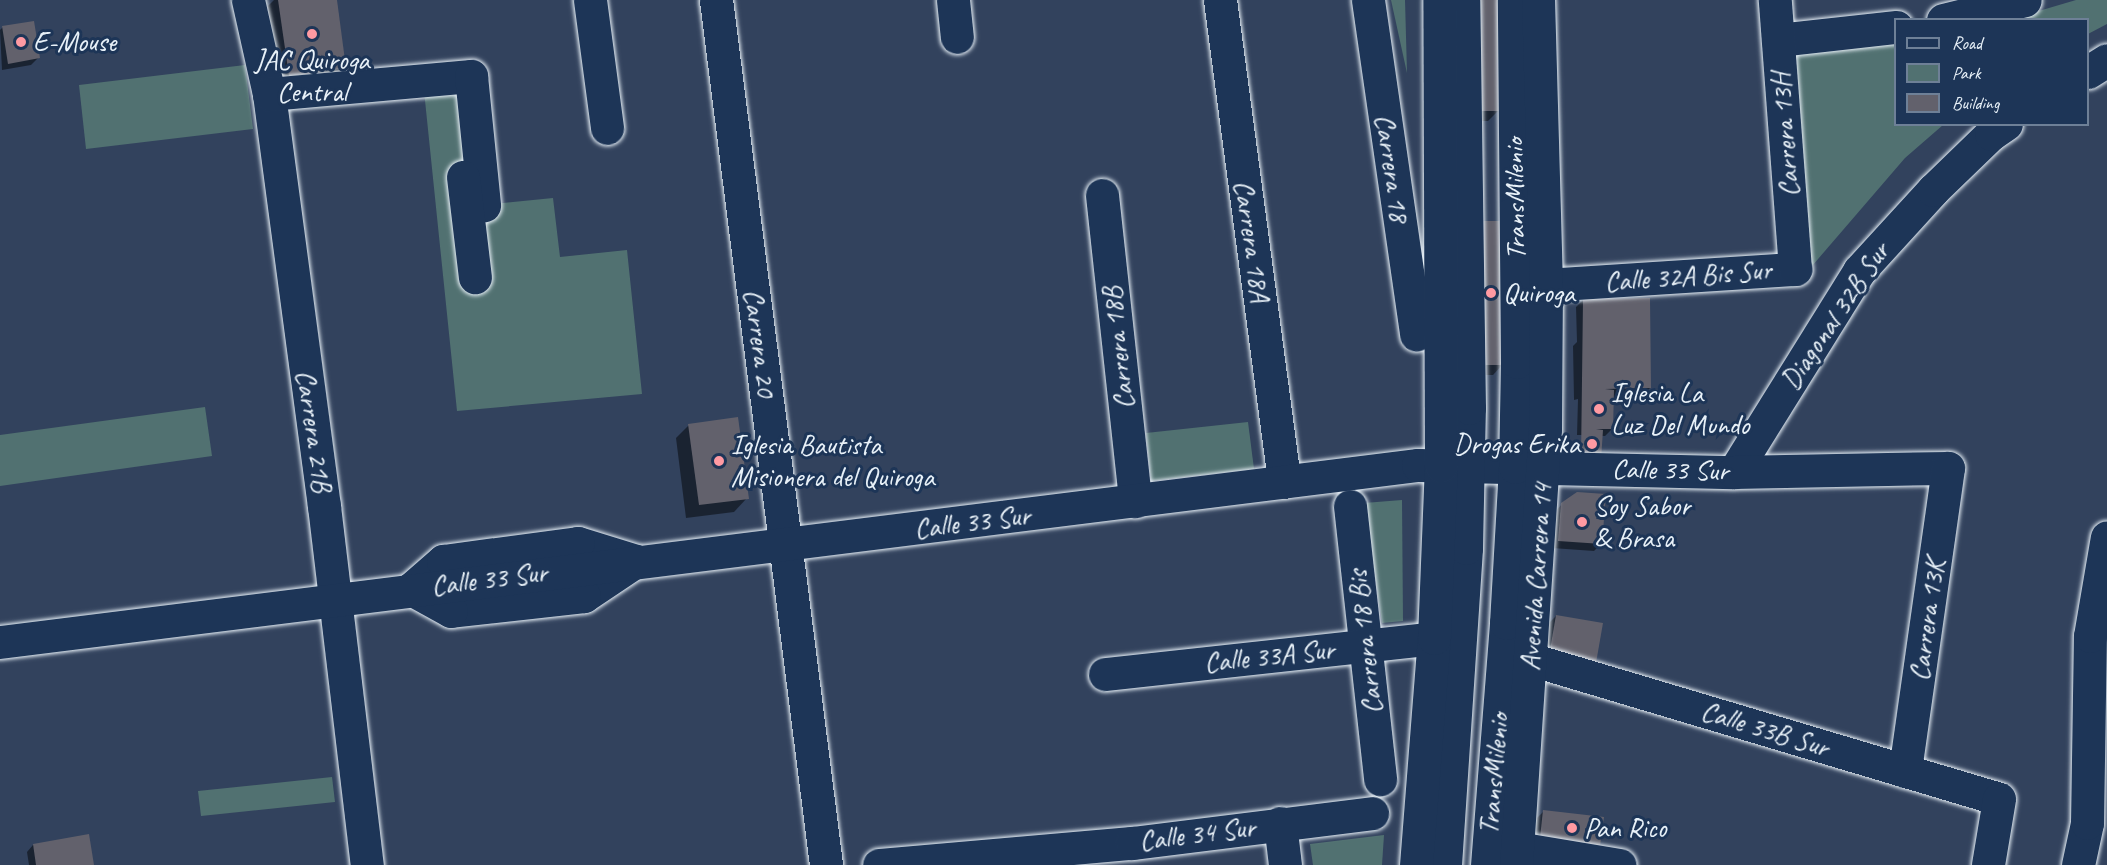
<!DOCTYPE html>
<html>
<head>
<meta charset="utf-8">
<style>
  body { margin:0 }
  #map { position:relative; width:2107px; height:865px; overflow:hidden; background:#32425d; font-family:Caveat,sans-serif }
  div>[style] { position:absolute }
  .green>* { inset:0; background:#517171 }
  .shadow>* { inset:0; background:#0007 }
  .building>* { inset:0; background:#62616c }
  .roads { filter:drop-shadow(0 0 2px #e8f1f8) drop-shadow(0 0 2px #e8f1f8) }
  .minor>* { height:33px; margin:-16.5px; padding:0 16.5px; transform-origin:16.5px; border-radius:16.5px; background:#1d3557 }
  .major>* { height:33px; margin:-16.5px; padding:0 16.5px; transform-origin:16.5px; border-radius:16.5px; background:#1d3557 }
  .dots>* { width:16px; height:16px; translate:-50% -50%; box-sizing:border-box; border:3px solid #1d3557; border-radius:50% }
  span { translate:-50% -50%; white-space:nowrap; text-align:center; line-height:1.15; -webkit-text-stroke:6px #1d3557; paint-order:stroke }
  .poi-label { font-size:28px; color:#e8f1f8 }
  .left { translate:0 -50%; text-align:left }
  .right { translate:-100% -50%; text-align:right }
  .street-label { font-size:28px; color:#e8f1f8 }
  .legend { position:absolute; left:1894px; top:18px; width:195px; height:108px; box-sizing:border-box; background:#1d3557; border:2px solid #6e8097; margin:0; padding:8px 10px; list-style:none; font-size:18px; color:#e8f1f8 }
  .legend li { display:flex; align-items:center; gap:12px; height:30px }
  .legend b { width:30px; border:2px solid #6e8097 }
</style>
</head>
<body>
<div id="map">
  <div class="green">
    <i style="clip-path:polygon(1391px 0,1405px 0,1407px 73px)"></i>
    <i style="clip-path:polygon(2076px 0,2107px 0,2107px 24px,2088px 34px,2088px 20px,2008px 20px)"></i>
    <i style="clip-path:polygon(1895px 41px,1896px 124px,1943px 125px,1905px 158px,1806px 273px,1793px 52px)"></i>
    <i style="clip-path:polygon(245px 65px,253px 129px,86px 149px,79px 85px)"></i>
    <i style="clip-path:polygon(471px 76px,484px 205px,553px 198px,560px 257px,627px 250px,642px 394px,457px 411px,423px 81px)"></i>
    <i style="clip-path:polygon(205px 407px,212px 456px,0 486px,0 435px)"></i>
    <i style="clip-path:polygon(1248px 422px,1254px 469px,1151px 481px,1146px 433px)"></i>
    <i style="clip-path:polygon(1402px 500px,1403px 621px,1382px 623px,1364px 503px)"></i>
    <i style="clip-path:polygon(332px 777px,335px 802px,201px 816px,198px 791px)"></i>
    <i style="clip-path:polygon(1384px 835px,1382px 865px,1313px 865px,1310px 844px)"></i>
  </div>
  <div class="shadow">
    <i style="clip-path:polygon(274px 0,335px 0,345px 68px,334px 78px,279px 86px,268px 6px)"></i>
    <i style="clip-path:polygon(1496px 0,1499px 110px,1488px 121px,1466px 121px)"></i>
    <i style="clip-path:polygon(3px 27px,38px 58px,31px 65px,2px 70px,0 30px)"></i>
    <i style="clip-path:polygon(1478px 223px,1503px 364px,1493px 375px,1470px 375px)"></i>
    <i style="clip-path:polygon(1583px 300px,1650px 388px,1639px 398px,1612px 399px,1612px 429px,1605px 436px,1581px 435px,1580px 461px,1581px 435px,1577px 435px,1578px 399px,1574px 400px,1573px 346px,1577px 342px,1576px 307px)"></i>
    <i style="clip-path:polygon(689px 425px,747px 498px,734px 512px,686px 518px,676px 438px)"></i>
    <i style="clip-path:polygon(1562px 504px,1601px 544px,1594px 551px,1552px 548px,1555px 512px)"></i>
    <i style="clip-path:polygon(1556px 616px,1595px 663px,1542px 662px,1549px 623px)"></i>
    <i style="clip-path:polygon(1544px 811px,1592px 852px,1534px 845px,1537px 818px)"></i>
    <i style="clip-path:polygon(33px 845px,93px 865px,29px 865px,27px 852px)"></i>
  </div>
  <div class="building">
    <i style="clip-path:polygon(278px 0,337px 0,346px 68px,289px 76px)"></i>
    <i style="clip-path:polygon(1473px 0,1498px 0,1500px 111px,1475px 111px)"></i>
    <i style="clip-path:polygon(34px 21px,40px 58px,8px 64px,2px 26px)"></i>
    <i style="clip-path:polygon(1477px 221px,1502px 221px,1504px 365px,1480px 365px)"></i>
    <i style="clip-path:polygon(1650px 298px,1651px 388px,1605px 389px,1614px 390px,1613px 429px,1596px 429px,1603px 430px,1601px 460px,1581px 459px,1583px 299px)"></i>
    <i style="clip-path:polygon(738px 417px,749px 499px,699px 505px,688px 424px)"></i>
    <i style="clip-path:polygon(1577px 492px,1606px 494px,1602px 544px,1558px 541px,1561px 503px)"></i>
    <i style="clip-path:polygon(1556px 615px,1603px 623px,1596px 663px,1549px 656px)"></i>
    <i style="clip-path:polygon(1543px 810px,1604px 817px,1600px 846px,1540px 838px)"></i>
    <i style="clip-path:polygon(89px 834px,94px 865px,36px 865px,33px 844px)"></i>
  </div>
  <div class="roads">
    <div class="minor">
      <i style="left:248px;top:0;width:96px;rotate:77.4deg"></i>
      <i style="left:269px;top:94px;width:416px;rotate:82.4deg"></i>
      <i style="left:324px;top:506px;width:362px;rotate:83.2deg"></i>
      <i style="left:590px;top:0;width:129px;rotate:82.4deg"></i>
      <i style="left:716px;top:0;width:872px;rotate:82.75deg"></i>
      <i style="left:953px;top:0;width:37px;rotate:84deg"></i>
      <i style="left:1220px;top:0;width:486px;rotate:82.4deg"></i>
      <i style="left:1368px;top:0;width:338px;rotate:81.8deg"></i>
      <i style="left:1943px;top:20px;width:84px;rotate:-13.7deg"></i>
      <i style="left:1778px;top:40px;width:119px;rotate:-6.3deg"></i>
      <i style="left:2088px;top:72px;width:22px;rotate:-32deg"></i>
      <i style="left:269px;top:94px;width:203px;rotate:-5.1deg"></i>
      <i style="left:471px;top:76px;width:130px;rotate:84.2deg"></i>
      <i style="left:463px;top:177px;width:101px;rotate:83.2deg"></i>
      <i style="left:1102px;top:195px;width:308px;rotate:83.8deg"></i>
      <i style="left:1546px;top:285px;width:250px;rotate:-3.7deg"></i>
      <i style="left:1795px;top:269px;width:270px;rotate:-94.3deg"></i>
      <i style="left:1734px;top:472px;width:237px;rotate:-58.1deg"></i>
      <i style="left:1859px;top:271px;width:110px;rotate:-47.6deg"></i>
      <i style="left:1933px;top:190px;width:81px;rotate:-44deg"></i>
      <i style="left:1991px;top:134px;width:18px;rotate:-34deg"></i>
      <i style="left:1350px;top:506px;width:275px;rotate:83.7deg"></i>
      <i style="left:578px;top:543px;width:61px;rotate:17.2deg"></i>
      <i style="left:636px;top:561px;width:63px;rotate:146.1deg"></i>
      <i style="left:584px;top:596px;width:134px;rotate:173.6deg"></i>
      <i style="left:451px;top:611px;width:46px;rotate:-151.2deg"></i>
      <i style="left:411px;top:589px;width:43px;rotate:-41.2deg"></i>
      <i style="left:443px;top:561px;width:136px;rotate:-7.6deg"></i>
      <i style="left:0;top:642px;width:1429px;rotate:-7.12deg"></i>
      <i style="left:1418px;top:465px;width:316px;rotate:1.3deg"></i>
      <i style="left:1734px;top:472px;width:214px;rotate:-1.1deg"></i>
      <i style="left:1948px;top:468px;width:306px;rotate:98.1deg"></i>
      <i style="left:1530px;top:659px;width:489px;rotate:16.6deg"></i>
      <i style="left:1999px;top:799px;width:67px;rotate:99.5deg"></i>
      <i style="left:1105px;top:674px;width:331px;rotate:-6.2deg"></i>
      <i style="left:1280px;top:823px;width:42px;rotate:83.2deg"></i>
      <i style="left:1517px;top:848px;width:104px;rotate:9.4deg"></i>
      <i style="left:879px;top:865px;width:254px;rotate:-5deg"></i>
      <i style="left:1132px;top:843px;width:242px;rotate:-7.1deg"></i>
      <i style="left:1445px;top:865px;width:318px;rotate:-86.2deg"></i>
      <i style="left:1466px;top:548px;width:140px;rotate:-88.8deg"></i>
      <i style="left:1469px;top:408px;width:408px;rotate:-90.8deg"></i>
      <i style="left:1487px;top:865px;width:243px;rotate:-85.5deg"></i>
      <i style="left:1506px;top:623px;width:156px;rotate:-86.7deg"></i>
      <i style="left:1515px;top:467px;width:105px;rotate:-88.9deg"></i>
      <i style="left:1517px;top:362px;width:362px;rotate:-90.5deg"></i>
      <i style="left:2078px;top:865px;width:43px;rotate:-77.9deg"></i>
      <i style="left:2087px;top:823px;width:187px;rotate:-89.1deg"></i>
      <i style="left:2090px;top:636px;width:100px;rotate:-80.3deg"></i>
    </div>
    <div class="major">
      <i style="left:1416px;top:865px;width:228px;rotate:-85.5deg"></i>
      <i style="left:1434px;top:638px;width:172px;rotate:-87.7deg"></i>
      <i style="left:1441px;top:466px;width:466px;rotate:-90.2deg"></i>
      <i style="left:1516px;top:865px;width:437px;rotate:-86.2deg"></i>
      <i style="left:1545px;top:429px;width:144px;rotate:-89.6deg"></i>
      <i style="left:1546px;top:285px;width:285px;rotate:-91.6deg"></i>
    </div>
  </div>
  <div class="dots">
    <i style="left:312px;top:34px;background:#ff9aa2"></i>
    <i style="left:21px;top:42px;background:#ff9aa2"></i>
    <i style="left:1491px;top:293px;background:#ff9aa2"></i>
    <i style="left:1599px;top:409px;background:#ff9aa2"></i>
    <i style="left:1592px;top:444px;background:#ff9aa2"></i>
    <i style="left:719px;top:461px;background:#ff9aa2"></i>
    <i style="left:1582px;top:522px;background:#ff9aa2"></i>
    <i style="left:1572px;top:828px;background:#ff9aa2"></i>
  </div>
  <div class="poi-label">
    <span class="left" style="left:33px;top:42px">E-Mouse</span>
    <span style="left:312px;top:76px">JAC Quiroga<br>Central</span>
    <span class="left" style="left:1503px;top:293px">Quiroga</span>
    <span class="left" style="left:1611px;top:409px">Iglesia La<br>Luz Del Mundo</span>
    <span class="right" style="left:1580px;top:444px">Drogas Erika</span>
    <span class="left" style="left:731px;top:461px">Iglesia Bautista<br>Misionera del Quiroga</span>
    <span class="left" style="left:1594px;top:522px">Soy Sabor<br>&amp; Brasa</span>
    <span class="left" style="left:1584px;top:828px">Pan Rico</span>
  </div>
  <div class="street-label">
    <span style="left:1785px;top:135px;rotate:-94deg">Carrera 13H</span>
    <span style="left:1392px;top:168px;rotate:82deg">Carrera 18</span>
    <span style="left:1515px;top:199px;rotate:-91deg">TransMilenio</span>
    <span style="left:1252px;top:241px;rotate:82deg">Carrera 18A</span>
    <span style="left:1688px;top:276px;rotate:-4deg">Calle 32A Bis Sur</span>
    <span style="left:1835px;top:316px;rotate:-56deg">Diagonal 32B Sur</span>
    <span style="left:760px;top:343px;rotate:83deg">Carrera 20</span>
    <span style="left:1118px;top:348px;rotate:-96deg">Carrera 18B</span>
    <span style="left:314px;top:431px;rotate:82deg">Carrera 21B</span>
    <span style="left:1670px;top:470px;rotate:1deg">Calle 33 Sur</span>
    <span style="left:972px;top:522px;rotate:-7deg">Calle 33 Sur</span>
    <span style="left:1536px;top:577px;rotate:-86deg">Avenida Carrera 14</span>
    <span style="left:489px;top:579px;rotate:-7deg">Calle 33 Sur</span>
    <span style="left:1927px;top:620px;rotate:-82deg">Carrera 13K</span>
    <span style="left:1365px;top:642px;rotate:-96deg">Carrera 18 Bis</span>
    <span style="left:1269px;top:656px;rotate:-6deg">Calle 33A Sur</span>
    <span style="left:1765px;top:729px;rotate:17deg">Calle 33B Sur</span>
    <span style="left:1494px;top:774px;rotate:-85deg">TransMilenio</span>
    <span style="left:1197px;top:834px;rotate:-7deg">Calle 34 Sur</span>
  </div>
  <ul class="legend">
  <li><b style="height:8px;background:#1d3557"></b>Road</li>
  <li><b style="height:16px;background:#517171"></b>Park</li>
  <li><b style="height:16px;background:#62616c"></b>Building</li>
  </ul>
</div>
</body>
</html>
